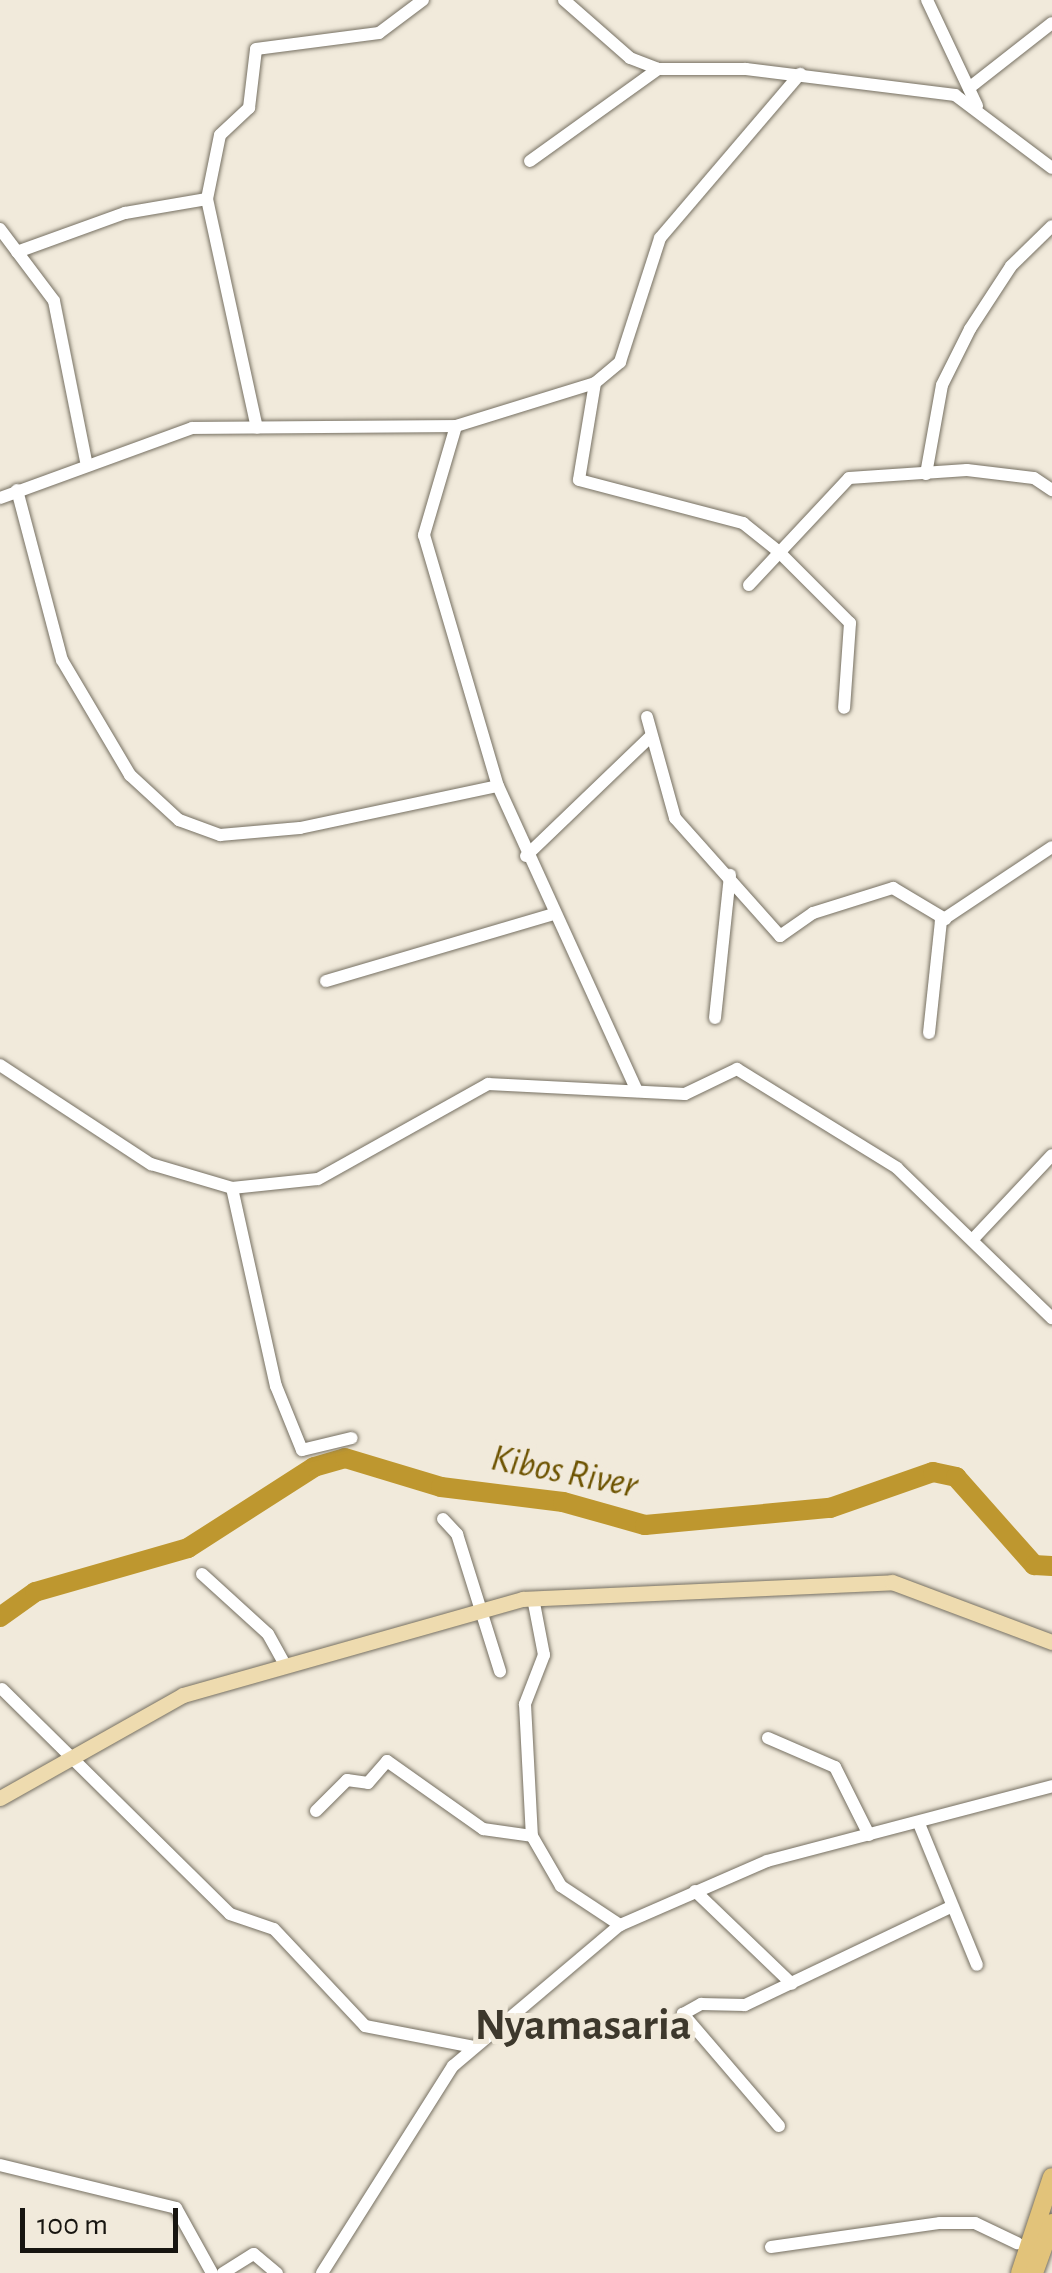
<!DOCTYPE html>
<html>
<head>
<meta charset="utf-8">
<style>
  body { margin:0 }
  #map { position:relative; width:1052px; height:2273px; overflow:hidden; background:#f1eadb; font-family:"Alegreya Sans",sans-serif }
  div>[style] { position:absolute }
  .river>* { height:20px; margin:-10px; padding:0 10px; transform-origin:10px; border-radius:10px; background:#be972f }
  .roads { filter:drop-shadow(0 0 2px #767062) drop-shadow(0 0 2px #767062) }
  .minor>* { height:12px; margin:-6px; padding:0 6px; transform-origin:6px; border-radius:6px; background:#fff }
  .major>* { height:15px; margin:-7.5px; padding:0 7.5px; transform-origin:7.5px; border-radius:7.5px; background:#eedbaf }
  .highway>* { height:18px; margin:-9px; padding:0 9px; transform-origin:9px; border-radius:9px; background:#e2c37a }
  span { translate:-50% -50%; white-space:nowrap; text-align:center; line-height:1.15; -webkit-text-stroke:10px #f1eadb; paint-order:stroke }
  .water-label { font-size:38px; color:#6d5300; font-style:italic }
  .district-label { font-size:45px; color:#3d382c; font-weight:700 }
  .scale { position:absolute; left:20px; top:2208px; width:158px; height:45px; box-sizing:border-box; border:5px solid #171510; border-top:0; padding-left:12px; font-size:30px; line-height:35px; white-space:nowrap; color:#171510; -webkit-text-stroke:8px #f1eadb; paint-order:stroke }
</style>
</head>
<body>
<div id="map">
  <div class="river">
    <i style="left:0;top:1617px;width:43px;rotate:-35.5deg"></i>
    <i style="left:35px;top:1592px;width:159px;rotate:-16deg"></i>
    <i style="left:188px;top:1548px;width:150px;rotate:-32.7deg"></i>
    <i style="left:314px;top:1467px;width:32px;rotate:-16deg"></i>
    <i style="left:345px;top:1458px;width:100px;rotate:16.8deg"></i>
    <i style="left:441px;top:1487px;width:123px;rotate:7deg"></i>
    <i style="left:563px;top:1502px;width:85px;rotate:15.7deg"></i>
    <i style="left:645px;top:1525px;width:186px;rotate:-5.3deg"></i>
    <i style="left:830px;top:1508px;width:109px;rotate:-19.3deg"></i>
    <i style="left:933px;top:1472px;width:24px;rotate:12deg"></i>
    <i style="left:956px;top:1477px;width:118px;rotate:48.4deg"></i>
    <i style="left:1034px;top:1565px;width:18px;rotate:3deg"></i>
  </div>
  <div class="roads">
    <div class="minor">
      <i style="left:564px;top:0;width:88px;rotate:41.3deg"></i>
      <i style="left:630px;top:58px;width:30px;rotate:21deg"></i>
      <i style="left:658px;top:69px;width:88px"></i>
      <i style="left:746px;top:69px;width:211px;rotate:7.1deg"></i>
      <i style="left:955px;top:95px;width:121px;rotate:37deg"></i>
      <i style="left:927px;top:0;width:117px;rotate:64.7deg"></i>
      <i style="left:969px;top:88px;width:105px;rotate:-38.1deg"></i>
      <i style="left:530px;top:161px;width:158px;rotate:-35.7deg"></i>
      <i style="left:207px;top:199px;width:234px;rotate:77.7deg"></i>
      <i style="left:0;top:229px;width:90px;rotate:53.1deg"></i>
      <i style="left:54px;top:301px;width:163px;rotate:78.7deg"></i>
      <i style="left:17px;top:252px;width:115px;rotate:-19.9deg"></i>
      <i style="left:125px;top:213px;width:83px;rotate:-9.7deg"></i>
      <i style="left:207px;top:199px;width:65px;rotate:-78.5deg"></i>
      <i style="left:220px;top:135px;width:40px;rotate:-43deg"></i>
      <i style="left:249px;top:108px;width:59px;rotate:-83.2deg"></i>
      <i style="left:256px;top:49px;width:124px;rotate:-7.4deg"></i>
      <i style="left:379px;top:33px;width:55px;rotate:-36.9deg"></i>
      <i style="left:595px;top:383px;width:98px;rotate:99.4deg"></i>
      <i style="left:579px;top:480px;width:170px;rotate:14.7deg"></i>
      <i style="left:743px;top:523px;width:45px;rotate:38.7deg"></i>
      <i style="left:778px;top:551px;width:102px;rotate:45deg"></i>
      <i style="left:850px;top:623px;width:85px;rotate:94deg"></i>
      <i style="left:456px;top:426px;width:114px;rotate:106.4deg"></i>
      <i style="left:424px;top:535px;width:262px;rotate:73.6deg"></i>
      <i style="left:926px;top:474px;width:90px;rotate:-79.8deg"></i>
      <i style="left:942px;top:385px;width:63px;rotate:-63.4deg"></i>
      <i style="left:970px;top:329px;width:75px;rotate:-56.9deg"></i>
      <i style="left:1011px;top:266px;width:57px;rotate:-44.3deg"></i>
      <i style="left:17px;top:490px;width:176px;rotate:75.2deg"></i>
      <i style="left:62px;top:660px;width:134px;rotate:59.4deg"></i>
      <i style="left:130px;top:775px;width:67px;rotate:42.6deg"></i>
      <i style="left:179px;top:820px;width:44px;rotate:20.1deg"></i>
      <i style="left:220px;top:835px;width:80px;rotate:-5deg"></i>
      <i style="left:300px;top:828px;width:202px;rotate:-12deg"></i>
      <i style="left:498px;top:786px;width:335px;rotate:65.5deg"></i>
      <i style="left:0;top:498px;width:204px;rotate:-20deg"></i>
      <i style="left:192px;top:428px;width:264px;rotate:-0.4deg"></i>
      <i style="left:456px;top:426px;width:145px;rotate:-17.2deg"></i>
      <i style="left:595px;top:383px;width:33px;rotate:-40deg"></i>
      <i style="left:620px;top:362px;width:130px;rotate:-72.1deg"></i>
      <i style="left:660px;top:238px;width:216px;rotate:-49.5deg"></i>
      <i style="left:749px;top:585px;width:146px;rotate:-46.9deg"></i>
      <i style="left:849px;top:478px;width:118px;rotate:-3.9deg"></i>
      <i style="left:967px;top:470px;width:67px;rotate:6.8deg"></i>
      <i style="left:1034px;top:478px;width:22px;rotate:34deg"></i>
      <i style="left:647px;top:717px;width:105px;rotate:74.5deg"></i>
      <i style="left:675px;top:818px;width:158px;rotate:48.3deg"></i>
      <i style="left:780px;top:936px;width:40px;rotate:-34.9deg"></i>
      <i style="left:813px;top:913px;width:84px;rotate:-17.4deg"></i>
      <i style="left:893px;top:888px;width:61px;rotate:30.8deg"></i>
      <i style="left:526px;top:856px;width:172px;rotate:-43.8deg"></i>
      <i style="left:326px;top:981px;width:234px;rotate:-16.4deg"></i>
      <i style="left:715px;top:1018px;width:144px;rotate:-84deg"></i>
      <i style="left:929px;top:1033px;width:113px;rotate:-83.9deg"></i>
      <i style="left:941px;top:921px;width:133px;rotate:-33.7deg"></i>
      <i style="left:0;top:1065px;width:181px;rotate:33.3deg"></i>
      <i style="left:151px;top:1164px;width:84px;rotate:16.5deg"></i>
      <i style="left:232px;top:1188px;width:86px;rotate:-6deg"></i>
      <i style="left:318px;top:1179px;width:195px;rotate:-29.2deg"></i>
      <i style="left:488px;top:1084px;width:197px;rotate:2.9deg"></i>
      <i style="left:685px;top:1094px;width:58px;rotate:-25.7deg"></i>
      <i style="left:737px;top:1069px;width:188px;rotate:31.7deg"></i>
      <i style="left:897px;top:1168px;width:216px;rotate:44.1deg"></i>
      <i style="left:232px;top:1188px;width:203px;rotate:77.5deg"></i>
      <i style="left:276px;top:1386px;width:69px;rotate:67.9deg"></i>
      <i style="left:302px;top:1450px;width:51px;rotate:-13.5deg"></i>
      <i style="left:975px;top:1237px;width:112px;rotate:-46.8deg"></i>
      <i style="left:443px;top:1519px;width:21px;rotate:47deg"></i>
      <i style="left:457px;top:1534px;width:144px;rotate:72.6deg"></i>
      <i style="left:202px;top:1574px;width:89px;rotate:42.3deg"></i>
      <i style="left:268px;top:1634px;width:33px;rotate:61deg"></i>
      <i style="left:533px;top:1598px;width:58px;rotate:79.1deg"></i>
      <i style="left:544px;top:1655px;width:53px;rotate:111.2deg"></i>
      <i style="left:525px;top:1704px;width:132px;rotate:87deg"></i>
      <i style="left:532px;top:1836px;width:58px;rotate:59.9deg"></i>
      <i style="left:561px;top:1886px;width:71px;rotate:33.5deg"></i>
      <i style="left:2px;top:1689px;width:320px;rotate:44.6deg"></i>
      <i style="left:230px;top:1914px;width:46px;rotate:18.8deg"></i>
      <i style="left:274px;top:1929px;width:133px;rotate:46.8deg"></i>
      <i style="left:365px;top:2026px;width:111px;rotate:10.9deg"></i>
      <i style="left:768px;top:1738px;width:73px;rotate:23.4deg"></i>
      <i style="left:835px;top:1767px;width:76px;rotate:63.4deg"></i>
      <i style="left:316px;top:1811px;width:44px;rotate:-45deg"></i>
      <i style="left:347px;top:1780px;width:21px;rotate:8deg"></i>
      <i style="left:368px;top:1783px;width:29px;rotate:-49deg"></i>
      <i style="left:387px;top:1761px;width:118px;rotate:35.3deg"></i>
      <i style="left:483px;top:1829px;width:49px;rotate:8.1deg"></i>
      <i style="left:920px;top:1826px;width:150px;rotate:67.7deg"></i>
      <i style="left:695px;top:1891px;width:134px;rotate:43.8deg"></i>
      <i style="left:779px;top:2126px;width:148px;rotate:-130.6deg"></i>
      <i style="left:683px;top:2014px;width:21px;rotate:-29deg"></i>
      <i style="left:701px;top:2004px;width:44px;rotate:1.3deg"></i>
      <i style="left:745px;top:2005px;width:225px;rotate:-25.5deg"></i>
      <i style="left:0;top:2165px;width:181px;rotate:13.7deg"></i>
      <i style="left:176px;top:2208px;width:74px;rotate:61deg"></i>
      <i style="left:771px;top:2247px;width:171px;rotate:-8.1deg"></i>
      <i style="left:940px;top:2223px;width:35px"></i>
      <i style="left:975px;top:2223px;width:47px;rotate:25.5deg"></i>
      <i style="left:223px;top:2273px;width:36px;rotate:-32deg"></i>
      <i style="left:254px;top:2254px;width:30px;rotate:40deg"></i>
      <i style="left:322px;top:2273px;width:245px;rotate:-57.7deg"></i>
      <i style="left:453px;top:2066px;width:219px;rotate:-40.2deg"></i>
      <i style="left:620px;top:1925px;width:160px;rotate:-23.5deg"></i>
      <i style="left:767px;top:1861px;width:295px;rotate:-14.7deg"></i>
    </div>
    <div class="major">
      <i style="left:0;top:1798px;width:210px;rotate:-29.4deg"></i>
      <i style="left:183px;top:1695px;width:353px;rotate:-15.8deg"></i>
      <i style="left:523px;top:1599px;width:369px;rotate:-2.6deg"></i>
      <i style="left:892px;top:1582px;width:171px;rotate:20.6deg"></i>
    </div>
    <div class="highway">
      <i style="left:1020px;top:2273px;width:101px;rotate:-71.6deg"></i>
      <i style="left:1034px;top:2273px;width:53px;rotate:-70.2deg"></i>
    </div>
  </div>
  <div class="water-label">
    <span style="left:564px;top:1473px;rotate:11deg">Kibos River</span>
  </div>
  <div class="district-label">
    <span style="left:583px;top:2026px">Nyamasaria</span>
  </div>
  <div class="scale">100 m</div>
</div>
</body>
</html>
